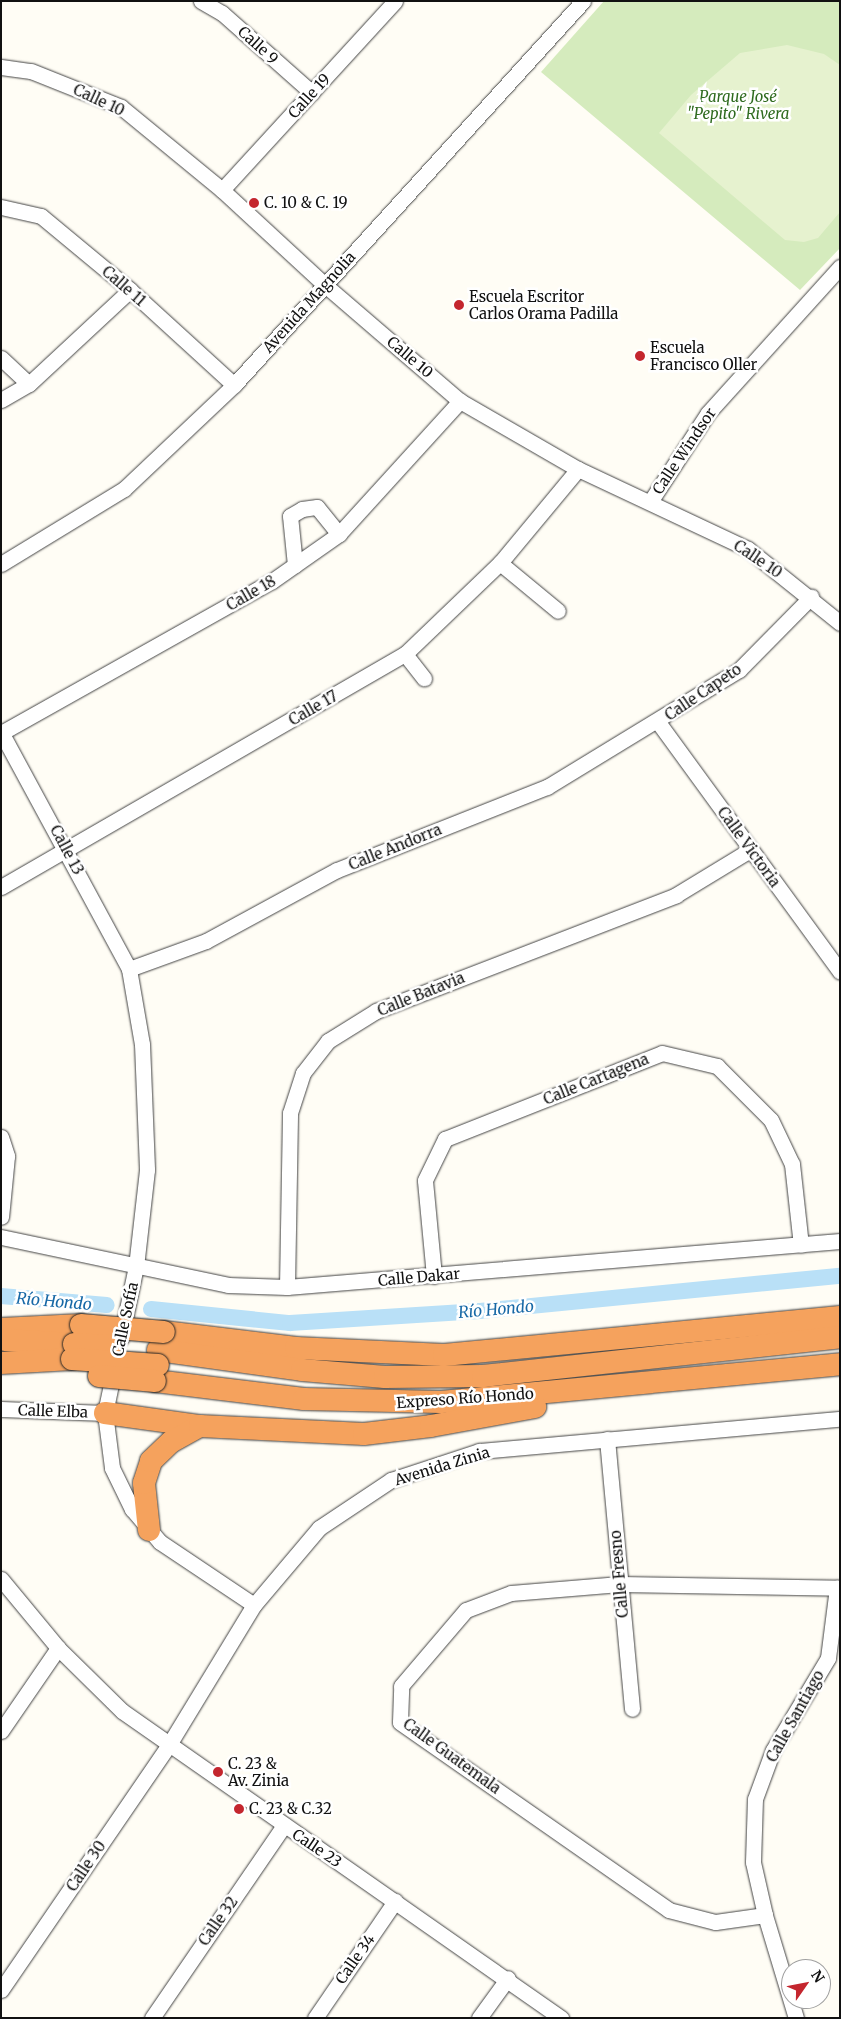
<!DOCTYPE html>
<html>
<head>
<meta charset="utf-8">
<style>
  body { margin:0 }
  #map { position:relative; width:841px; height:2019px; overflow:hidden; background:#fffdf5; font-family:Merriweather,serif }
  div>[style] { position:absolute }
  .green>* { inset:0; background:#d5ebbd }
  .pitch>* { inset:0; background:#e6f2cf }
  .canal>* { height:16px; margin:-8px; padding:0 8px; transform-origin:8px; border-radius:8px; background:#b9e0f7 }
  .roads { filter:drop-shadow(0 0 1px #444) drop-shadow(0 0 1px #444) }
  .minor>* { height:15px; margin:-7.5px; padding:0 7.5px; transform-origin:7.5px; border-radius:7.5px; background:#fff }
  .highway>* { height:22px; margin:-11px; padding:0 11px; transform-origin:11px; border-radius:11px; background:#f5a25d }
  .bridges { filter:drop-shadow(0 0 1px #222) drop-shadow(0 0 1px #222) }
  .highway-bridge>* { height:22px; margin:-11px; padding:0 11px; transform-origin:11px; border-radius:11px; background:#f5a25d }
  .dots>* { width:14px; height:14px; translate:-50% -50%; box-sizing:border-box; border:2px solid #fff; border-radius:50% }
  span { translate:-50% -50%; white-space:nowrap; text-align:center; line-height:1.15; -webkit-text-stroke:5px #fff; paint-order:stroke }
  .street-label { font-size:15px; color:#111 }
  .park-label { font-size:15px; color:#2f6b1f; font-style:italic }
  .poi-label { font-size:15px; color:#111 }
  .left { translate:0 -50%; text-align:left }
  .water-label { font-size:16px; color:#1768a6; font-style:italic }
  .frame { position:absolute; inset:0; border:2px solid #111; pointer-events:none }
  .north { position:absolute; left:781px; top:1959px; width:50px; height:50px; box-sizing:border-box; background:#fff; border:1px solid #a0a0a0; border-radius:50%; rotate:57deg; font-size:14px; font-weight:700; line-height:20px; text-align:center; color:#111 }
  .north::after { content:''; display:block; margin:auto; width:18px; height:22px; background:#c4262e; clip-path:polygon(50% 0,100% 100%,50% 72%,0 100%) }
</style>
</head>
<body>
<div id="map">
  <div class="green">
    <i style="clip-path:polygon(604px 1px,840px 1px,840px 248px,800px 290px,541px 72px)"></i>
  </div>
  <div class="pitch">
    <i style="clip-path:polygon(787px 45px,824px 54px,840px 65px,840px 212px,818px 238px,804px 242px,785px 240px,659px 133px,691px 95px,740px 53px)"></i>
  </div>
  <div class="canal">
    <i style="left:1px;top:1296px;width:106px;rotate:4.9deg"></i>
    <i style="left:151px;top:1309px;width:140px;rotate:5.8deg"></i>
    <i style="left:290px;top:1323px;width:190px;rotate:-3.6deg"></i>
    <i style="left:480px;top:1311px;width:362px;rotate:-5.6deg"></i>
  </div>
  <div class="roads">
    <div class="minor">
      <i style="left:201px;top:1px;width:24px;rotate:30deg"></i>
      <i style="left:222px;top:13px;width:120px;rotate:41.6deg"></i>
      <i style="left:1px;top:67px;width:30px;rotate:8deg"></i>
      <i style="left:31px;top:71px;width:97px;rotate:21.8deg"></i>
      <i style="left:121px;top:107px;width:131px;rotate:39.4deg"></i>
      <i style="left:222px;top:190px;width:140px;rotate:42.7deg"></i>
      <i style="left:325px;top:285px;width:178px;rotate:40.7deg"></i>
      <i style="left:460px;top:401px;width:136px;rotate:30deg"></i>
      <i style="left:578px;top:469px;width:188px;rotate:25.2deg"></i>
      <i style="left:748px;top:549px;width:118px;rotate:38.8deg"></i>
      <i style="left:222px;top:190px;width:256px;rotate:-47.5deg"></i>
      <i style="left:1px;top:207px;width:41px;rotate:12.7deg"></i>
      <i style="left:41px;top:216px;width:116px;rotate:39.7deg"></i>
      <i style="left:130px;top:290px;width:141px;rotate:42.4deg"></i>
      <i style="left:1px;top:358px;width:38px;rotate:43deg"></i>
      <i style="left:1px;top:400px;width:32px;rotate:-30deg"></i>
      <i style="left:29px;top:384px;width:138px;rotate:-42.9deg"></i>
      <i style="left:650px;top:502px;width:106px;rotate:-56.9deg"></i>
      <i style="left:708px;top:413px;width:197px;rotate:-47.9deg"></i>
      <i style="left:500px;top:563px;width:75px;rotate:39.6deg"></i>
      <i style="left:1px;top:564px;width:144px;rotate:-31.4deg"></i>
      <i style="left:124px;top:489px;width:151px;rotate:-43.4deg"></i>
      <i style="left:234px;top:385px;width:519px;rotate:-47.73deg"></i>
      <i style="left:295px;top:565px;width:49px;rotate:-95.8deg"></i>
      <i style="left:290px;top:516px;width:14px;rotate:-30deg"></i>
      <i style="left:302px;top:509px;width:15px;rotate:-8deg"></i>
      <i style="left:317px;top:507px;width:35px;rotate:51deg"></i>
      <i style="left:405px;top:654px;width:31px;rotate:52deg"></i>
      <i style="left:658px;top:722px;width:309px;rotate:53.9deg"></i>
      <i style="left:1px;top:732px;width:269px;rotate:61.6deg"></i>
      <i style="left:129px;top:969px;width:76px;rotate:80.2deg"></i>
      <i style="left:142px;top:1044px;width:126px;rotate:87.7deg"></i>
      <i style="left:147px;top:1170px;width:97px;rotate:96.5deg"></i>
      <i style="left:136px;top:1266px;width:74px;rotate:101.8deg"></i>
      <i style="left:1px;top:733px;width:311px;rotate:-29.3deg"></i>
      <i style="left:272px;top:581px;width:82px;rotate:-35deg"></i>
      <i style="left:339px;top:534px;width:180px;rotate:-47.7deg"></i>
      <i style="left:1px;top:887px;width:466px;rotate:-30deg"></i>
      <i style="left:405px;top:654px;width:132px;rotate:-43.8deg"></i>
      <i style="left:500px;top:563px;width:122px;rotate:-50.3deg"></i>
      <i style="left:129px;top:969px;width:82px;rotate:-20deg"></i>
      <i style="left:206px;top:941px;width:149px;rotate:-28.5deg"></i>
      <i style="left:337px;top:870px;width:226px;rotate:-21.6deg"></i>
      <i style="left:547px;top:787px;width:225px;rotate:-31.4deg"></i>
      <i style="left:739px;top:670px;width:103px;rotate:-45.4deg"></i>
      <i style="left:1px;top:1137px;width:20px;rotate:72deg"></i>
      <i style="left:7px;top:1156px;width:61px;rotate:95.6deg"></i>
      <i style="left:1px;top:1237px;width:232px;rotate:11.9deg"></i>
      <i style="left:228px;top:1285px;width:59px;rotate:1.9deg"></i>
      <i style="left:287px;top:1287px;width:555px;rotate:-4.76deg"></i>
      <i style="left:434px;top:1276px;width:96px;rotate:-95.4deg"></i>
      <i style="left:425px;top:1180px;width:46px;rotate:-64deg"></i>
      <i style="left:445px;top:1139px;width:233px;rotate:-21.6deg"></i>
      <i style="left:662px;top:1053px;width:57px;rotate:13.3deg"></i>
      <i style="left:717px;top:1066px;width:76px;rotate:45deg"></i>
      <i style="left:771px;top:1120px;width:49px;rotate:64.5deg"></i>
      <i style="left:792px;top:1164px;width:81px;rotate:83.7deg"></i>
      <i style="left:287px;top:1287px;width:174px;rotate:-89deg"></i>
      <i style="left:290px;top:1113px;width:42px;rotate:-72deg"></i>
      <i style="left:303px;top:1073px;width:41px;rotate:-52deg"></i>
      <i style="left:328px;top:1041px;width:57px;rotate:-32deg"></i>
      <i style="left:376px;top:1011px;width:322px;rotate:-21.1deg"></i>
      <i style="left:676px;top:895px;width:87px;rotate:-31.3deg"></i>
      <i style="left:114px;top:1370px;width:44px;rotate:101.8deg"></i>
      <i style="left:105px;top:1413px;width:55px;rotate:82.7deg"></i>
      <i style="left:112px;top:1468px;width:46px;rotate:64deg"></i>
      <i style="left:132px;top:1509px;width:43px;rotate:49.7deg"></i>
      <i style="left:160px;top:1542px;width:113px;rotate:33.8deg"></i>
      <i style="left:1px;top:1409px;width:104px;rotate:2.2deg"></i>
      <i style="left:607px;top:1439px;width:271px;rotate:84.7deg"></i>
      <i style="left:1px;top:1579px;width:89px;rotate:50.4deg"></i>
      <i style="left:58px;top:1648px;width:90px;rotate:44.5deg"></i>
      <i style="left:122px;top:1711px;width:536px;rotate:34.97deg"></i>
      <i style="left:1px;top:1731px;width:101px;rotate:-55.5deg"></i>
      <i style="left:765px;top:1915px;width:50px;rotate:172deg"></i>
      <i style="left:715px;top:1922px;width:48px;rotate:-165.4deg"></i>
      <i style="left:669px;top:1910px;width:328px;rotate:-145.1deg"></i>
      <i style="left:400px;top:1722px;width:36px;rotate:-88deg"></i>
      <i style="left:401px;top:1686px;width:100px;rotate:-49.5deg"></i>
      <i style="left:466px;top:1610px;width:48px;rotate:-20.7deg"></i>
      <i style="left:511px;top:1593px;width:109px;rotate:-4.7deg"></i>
      <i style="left:620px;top:1584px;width:220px;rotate:1deg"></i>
      <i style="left:1px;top:1990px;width:299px;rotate:-55.6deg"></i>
      <i style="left:170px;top:1743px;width:162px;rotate:-58.7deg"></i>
      <i style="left:254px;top:1605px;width:101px;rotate:-49.8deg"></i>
      <i style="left:319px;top:1528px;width:87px;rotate:-33.7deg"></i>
      <i style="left:391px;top:1480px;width:93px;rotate:-18.2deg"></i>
      <i style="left:479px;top:1451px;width:362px;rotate:-5.1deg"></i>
      <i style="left:152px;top:2018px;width:234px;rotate:-55.6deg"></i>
      <i style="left:315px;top:2018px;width:142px;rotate:-55.6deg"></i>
      <i style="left:479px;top:2018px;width:49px;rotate:-54.1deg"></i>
      <i style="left:796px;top:2018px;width:108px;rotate:-106.8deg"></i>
      <i style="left:765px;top:1915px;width:54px;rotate:-102.8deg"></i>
      <i style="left:753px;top:1862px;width:63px;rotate:-88.2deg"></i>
      <i style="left:755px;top:1799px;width:52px;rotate:-69.8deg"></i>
      <i style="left:773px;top:1750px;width:107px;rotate:-59.1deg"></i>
      <i style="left:828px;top:1658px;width:71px;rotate:-82.7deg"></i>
    </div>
    <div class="highway">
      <i style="left:1px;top:1329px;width:80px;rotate:-2.9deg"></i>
      <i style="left:164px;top:1332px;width:133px;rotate:6.9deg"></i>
      <i style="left:296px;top:1348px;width:148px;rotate:2.7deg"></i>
      <i style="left:444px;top:1355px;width:398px;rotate:-5.5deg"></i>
      <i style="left:5px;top:1340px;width:69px;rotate:3.3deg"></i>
      <i style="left:158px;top:1350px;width:145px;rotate:7.9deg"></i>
      <i style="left:302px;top:1370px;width:83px;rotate:4.8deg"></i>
      <i style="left:385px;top:1377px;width:98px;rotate:-0.6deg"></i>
      <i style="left:483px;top:1376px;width:359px;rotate:-6.2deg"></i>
      <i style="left:1px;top:1363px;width:71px;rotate:-3.2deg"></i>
      <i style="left:155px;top:1381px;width:150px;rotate:6.9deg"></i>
      <i style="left:304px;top:1399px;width:137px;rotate:1.3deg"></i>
      <i style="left:441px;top:1402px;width:401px;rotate:-5.4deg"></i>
      <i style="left:105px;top:1413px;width:96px;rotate:7.8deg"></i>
      <i style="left:149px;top:1530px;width:47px;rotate:-96.1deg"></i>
      <i style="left:144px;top:1483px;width:23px;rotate:-72deg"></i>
      <i style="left:151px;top:1461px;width:28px;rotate:-44deg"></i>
      <i style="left:171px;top:1442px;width:33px;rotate:-29deg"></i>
      <i style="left:200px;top:1426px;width:164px;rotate:2.8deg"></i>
      <i style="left:364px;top:1434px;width:67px;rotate:-6.8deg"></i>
      <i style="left:431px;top:1426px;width:106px;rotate:-10.4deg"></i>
    </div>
  </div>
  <div class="bridges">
    <div class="highway-bridge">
      <i style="left:81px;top:1325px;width:83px;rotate:4.8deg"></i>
      <i style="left:74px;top:1344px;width:36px;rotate:3deg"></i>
      <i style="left:72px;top:1359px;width:86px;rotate:4deg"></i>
      <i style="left:99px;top:1376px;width:56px;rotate:5.1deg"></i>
    </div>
  </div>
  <div class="dots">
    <i style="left:254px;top:203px;background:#c4262e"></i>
    <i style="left:459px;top:305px;background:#c4262e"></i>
    <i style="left:640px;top:356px;background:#c4262e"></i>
    <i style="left:218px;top:1772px;background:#c4262e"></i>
    <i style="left:239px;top:1809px;background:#c4262e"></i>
  </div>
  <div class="street-label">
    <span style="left:258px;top:45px;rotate:42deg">Calle 9</span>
    <span style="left:309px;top:96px;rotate:-48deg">Calle 19</span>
    <span style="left:99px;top:100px;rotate:25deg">Calle 10</span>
    <span style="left:124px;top:286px;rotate:41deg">Calle 11</span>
    <span style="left:309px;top:302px;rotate:-48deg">Avenida Magnolia</span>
    <span style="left:410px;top:357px;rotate:40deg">Calle 10</span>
    <span style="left:684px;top:451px;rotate:-56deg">Calle Windsor</span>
    <span style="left:758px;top:559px;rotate:34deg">Calle 10</span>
    <span style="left:251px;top:593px;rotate:-30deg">Calle 18</span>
    <span style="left:703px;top:692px;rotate:-34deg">Calle Capeto</span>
    <span style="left:313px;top:708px;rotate:-30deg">Calle 17</span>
    <span style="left:395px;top:847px;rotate:-22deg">Calle Andorra</span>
    <span style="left:749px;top:847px;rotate:54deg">Calle Victoria</span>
    <span style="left:67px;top:850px;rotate:62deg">Calle 13</span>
    <span style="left:421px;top:994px;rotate:-22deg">Calle Batavia</span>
    <span style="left:596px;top:1079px;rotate:-22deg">Calle Cartagena</span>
    <span style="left:419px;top:1277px;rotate:-5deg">Calle Dakar</span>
    <span style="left:125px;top:1319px;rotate:-78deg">Calle Sofía</span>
    <span style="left:465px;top:1398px;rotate:-4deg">Expreso Río Hondo</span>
    <span style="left:53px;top:1411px;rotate:2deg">Calle Elba</span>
    <span style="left:442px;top:1466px;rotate:-17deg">Avenida Zinia</span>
    <span style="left:619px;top:1574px;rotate:-95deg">Calle Fresno</span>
    <span style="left:795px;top:1716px;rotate:-61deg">Calle Santiago</span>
    <span style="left:452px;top:1756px;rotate:36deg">Calle Guatemala</span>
    <span style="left:317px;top:1848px;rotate:34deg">Calle 23</span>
    <span style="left:86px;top:1866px;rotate:-56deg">Calle 30</span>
    <span style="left:218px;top:1921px;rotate:-55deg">Calle 32</span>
    <span style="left:355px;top:1959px;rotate:-55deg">Calle 34</span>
  </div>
  <div class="park-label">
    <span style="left:738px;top:105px">Parque José<br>"Pepito" Rivera</span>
  </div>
  <div class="poi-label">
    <span class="left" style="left:264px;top:203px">C. 10 &amp; C. 19</span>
    <span class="left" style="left:469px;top:305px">Escuela Escritor<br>Carlos Orama Padilla</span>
    <span class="left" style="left:650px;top:356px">Escuela<br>Francisco Oller</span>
    <span class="left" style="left:228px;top:1772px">C. 23 &amp;<br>Av. Zinia</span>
    <span class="left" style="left:249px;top:1809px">C. 23 &amp; C.32</span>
  </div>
  <div class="water-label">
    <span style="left:54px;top:1301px;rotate:5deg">Río Hondo</span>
    <span style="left:496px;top:1309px;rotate:-5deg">Río Hondo</span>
  </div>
  <div class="frame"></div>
  <div class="north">N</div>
</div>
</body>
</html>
